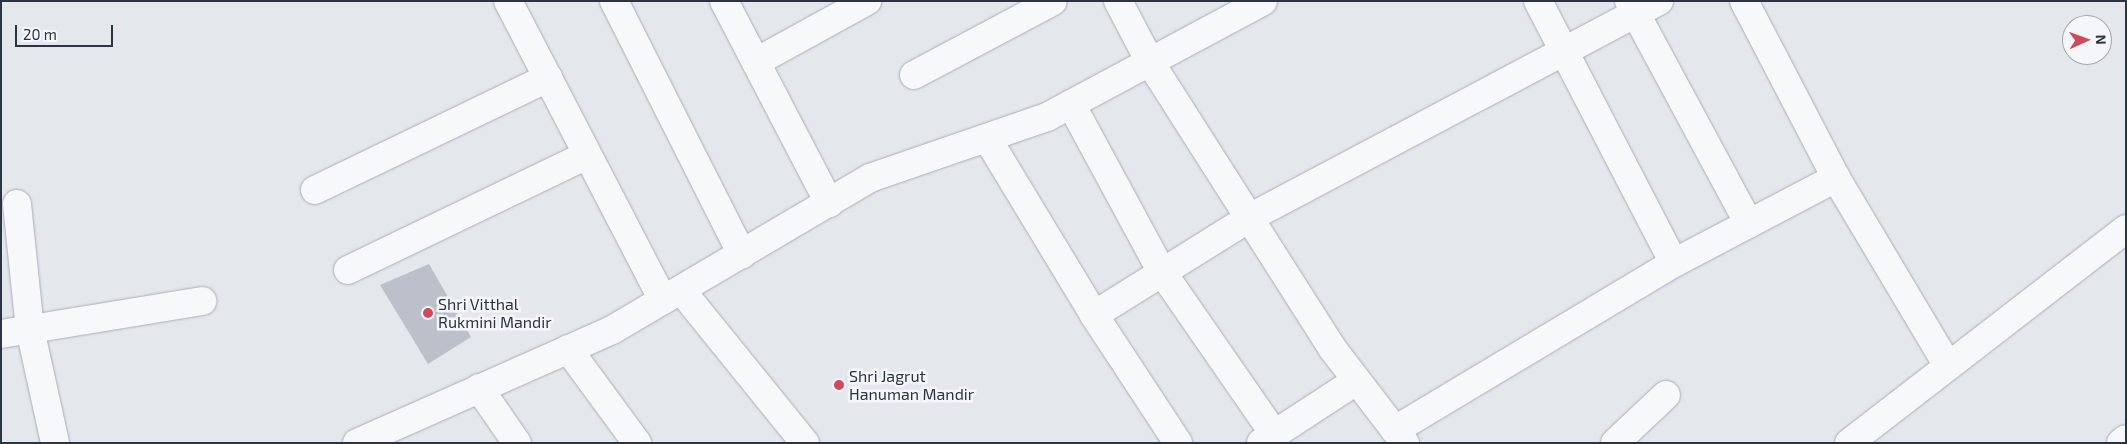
<!DOCTYPE html>
<html>
<head>
<meta charset="utf-8">
<style>
  body { margin:0 }
  #map { position:relative; width:2127px; height:444px; overflow:hidden; background:#e4e7ec; font-family:"Exo 2",sans-serif }
  div>[style] { position:absolute }
  .building>* { inset:0; background:#bbc0ca }
  .roads { filter:drop-shadow(0 0 1px #a9aeb7) drop-shadow(0 0 1px #a9aeb7) }
  .minor>* { height:28px; margin:-14px; padding:0 14px; transform-origin:14px; border-radius:14px; background:#f7f8fa }
  .dots>* { width:14px; height:14px; translate:-50% -50%; box-sizing:border-box; border:2px solid #f4f6f9; border-radius:50% }
  span { translate:-50% -50%; white-space:nowrap; text-align:center; line-height:1.15; -webkit-text-stroke:5px #f4f6f9; paint-order:stroke }
  .poi-label { font-size:16px; color:#2b3445 }
  .left { translate:0 -50%; text-align:left }
  .frame { position:absolute; inset:0; border:2px solid #2b3445; pointer-events:none }
  .north { position:absolute; left:2062px; top:15px; width:50px; height:50px; box-sizing:border-box; background:#f4f6f9; border:1px solid #a4a8b1; border-radius:50%; rotate:88deg; font-size:14px; font-weight:700; line-height:20px; text-align:center; color:#2b3445 }
  .north::after { content:''; display:block; margin:auto; width:18px; height:22px; background:#d1495b; clip-path:polygon(50% 0,100% 100%,50% 72%,0 100%) }
  .scale { position:absolute; left:15px; top:25px; width:98px; height:22px; box-sizing:border-box; border:2px solid #2b3445; border-top:0; padding-left:6px; font-size:15px; line-height:18px; white-space:nowrap; color:#2b3445; -webkit-text-stroke:4px #f4f6f9; paint-order:stroke }
</style>
</head>
<body>
<div id="map">
  <div class="building">
    <i style="clip-path:polygon(429px 264px,471px 337px,428px 364px,380px 285px)"></i>
  </div>
  <div class="roads">
    <div class="minor">
      <i style="left:508px;top:1px;width:337px;rotate:62.6deg"></i>
      <i style="left:614px;top:1px;width:284px;rotate:63.2deg"></i>
      <i style="left:724px;top:1px;width:228px;rotate:62.5deg"></i>
      <i style="left:1118px;top:1px;width:69px;rotate:62.3deg"></i>
      <i style="left:1150px;top:62px;width:339px;rotate:57.5deg"></i>
      <i style="left:1332px;top:348px;width:120px;rotate:52.5deg"></i>
      <i style="left:1538px;top:1px;width:295px;rotate:62.6deg"></i>
      <i style="left:1629px;top:1px;width:253px;rotate:61.7deg"></i>
      <i style="left:1744px;top:1px;width:199px;rotate:62.5deg"></i>
      <i style="left:1836px;top:178px;width:219px;rotate:59.2deg"></i>
      <i style="left:756px;top:62px;width:127px;rotate:-28.8deg"></i>
      <i style="left:914px;top:75px;width:157px;rotate:-28deg"></i>
      <i style="left:1071px;top:104px;width:191px;rotate:61.6deg"></i>
      <i style="left:1162px;top:272px;width:197px;rotate:55.3deg"></i>
      <i style="left:987px;top:138px;width:207px;rotate:58.8deg"></i>
      <i style="left:1094px;top:315px;width:153px;rotate:56.7deg"></i>
      <i style="left:315px;top:190px;width:259px;rotate:-25.7deg"></i>
      <i style="left:17px;top:204px;width:126px;rotate:84.1deg"></i>
      <i style="left:30px;top:329px;width:117px;rotate:77.6deg"></i>
      <i style="left:348px;top:270px;width:265px;rotate:-25.7deg"></i>
      <i style="left:681px;top:290px;width:197px;rotate:51deg"></i>
      <i style="left:1094px;top:315px;width:183px;rotate:-32deg"></i>
      <i style="left:1249px;top:218px;width:464px;rotate:-27.9deg"></i>
      <i style="left:1px;top:334px;width:204px;rotate:-9.3deg"></i>
      <i style="left:568px;top:349px;width:117px;rotate:53.7deg"></i>
      <i style="left:479px;top:388px;width:67px;rotate:55.4deg"></i>
      <i style="left:1395px;top:430px;width:325px;rotate:-30.9deg"></i>
      <i style="left:1674px;top:263px;width:183px;rotate:-27.7deg"></i>
      <i style="left:357px;top:443px;width:279px;rotate:-23.9deg"></i>
      <i style="left:612px;top:330px;width:299px;rotate:-30.5deg"></i>
      <i style="left:870px;top:178px;width:187px;rotate:-19deg"></i>
      <i style="left:1047px;top:117px;width:245px;rotate:-28.2deg"></i>
      <i style="left:1261px;top:443px;width:113px;rotate:-33.1deg"></i>
      <i style="left:1615px;top:443px;width:70px;rotate:-43.3deg"></i>
      <i style="left:1849px;top:443px;width:350px;rotate:-37.7deg"></i>
      <i style="left:2121px;top:443px;width:6px;rotate:-39deg"></i>
    </div>
  </div>
  <div class="dots">
    <i style="left:428px;top:313px;background:#d1495b"></i>
    <i style="left:839px;top:385px;background:#d1495b"></i>
  </div>
  <div class="poi-label">
    <span class="left" style="left:438px;top:313px">Shri Vitthal<br>Rukmini Mandir</span>
    <span class="left" style="left:849px;top:385px">Shri Jagrut<br>Hanuman Mandir</span>
  </div>
  <div class="frame"></div>
  <div class="north">N</div>
  <div class="scale">20 m</div>
</div>
</body>
</html>
